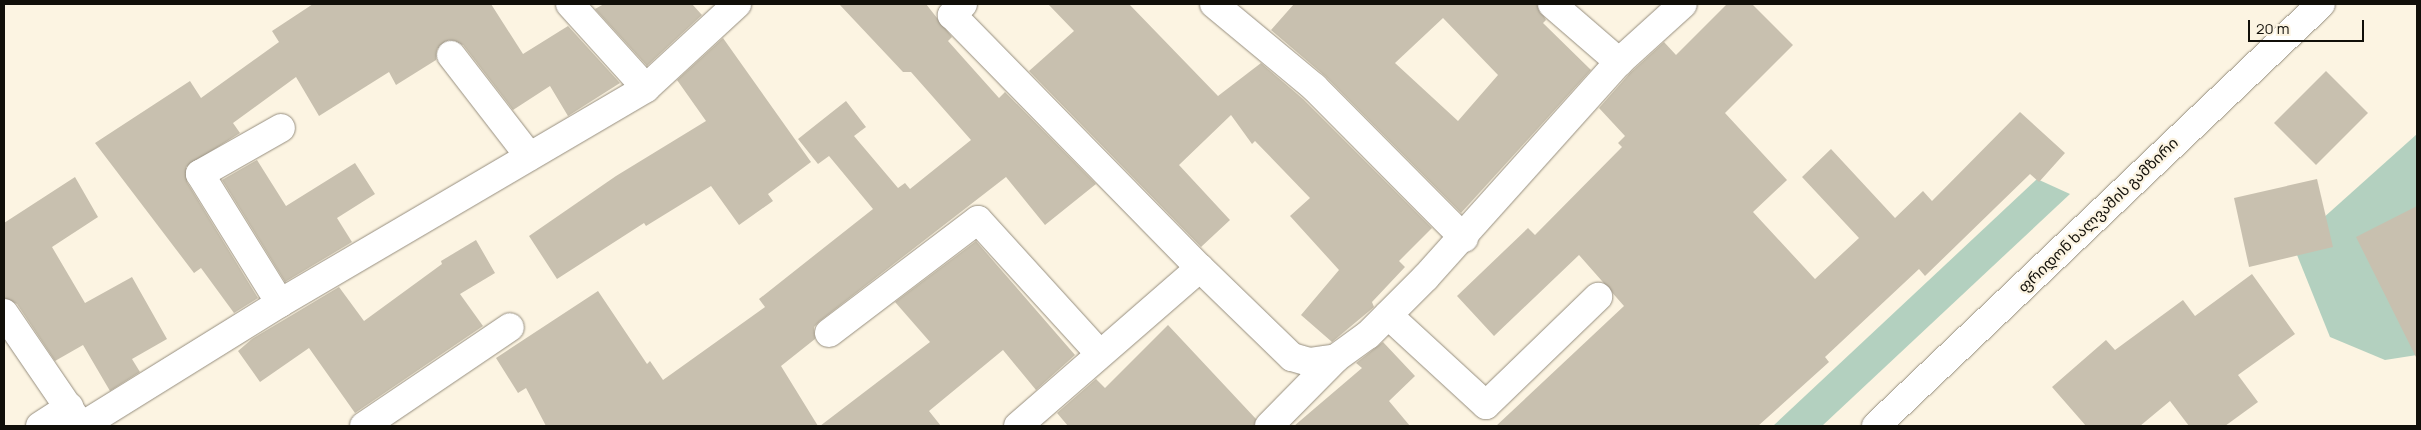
<!DOCTYPE html>
<html>
<head>
<meta charset="utf-8">
<style>
  body { margin:0 }
  #map { position:relative; width:2421px; height:430px; overflow:hidden; background:#fcf4e2; font-family:Manrope,"Noto Sans Georgian",sans-serif }
  div>[style] { position:absolute }
  .green>* { inset:0; background:#b3d0bf }
  .building>* { inset:0; background:#c8c0af }
  .roads { filter:drop-shadow(0 0 1px #968e7f) drop-shadow(0 0 1px #968e7f) }
  .minor>* { height:28px; margin:-14px; padding:0 14px; transform-origin:14px; border-radius:14px; background:#fff }
  .highway>* { height:28px; margin:-14px; padding:0 14px; transform-origin:14px; border-radius:14px; background:#fff }
  span { translate:-50% -50%; white-space:nowrap; text-align:center; line-height:1.15; -webkit-text-stroke:4.5px #fcf4e2; paint-order:stroke }
  .street-label { font-size:15px; color:#110f09 }
  .frame { position:absolute; inset:0; border:5px solid #110f09; pointer-events:none }
  .scale { position:absolute; left:2248px; top:20px; width:116px; height:22px; box-sizing:border-box; border:2px solid #110f09; border-top:0; padding-left:6px; font-size:15px; line-height:18px; white-space:nowrap; color:#110f09; -webkit-text-stroke:4px #fcf4e2; paint-order:stroke }
</style>
</head>
<body>
<div id="map">
  <div class="green">
    <i style="clip-path:polygon(2417px 134px,2417px 355px,2385px 360px,2330px 337px,2293px 245px)"></i>
    <i style="clip-path:polygon(2037px 179px,2070px 194px,1822px 426px,1773px 426px)"></i>
  </div>
  <div class="building">
    <i style="clip-path:polygon(313px 4px,491px 4px,523px 54px,568px 26px,620px 83px,568px 116px,550px 86px,513px 110px,463px 45px,449px 40px,437px 49px,436px 60px,396px 85px,389px 72px,319px 116px,296px 77px,233px 123px,240px 133px,186px 167px,187px 182px,258px 298px,234px 313px,201px 268px,194px 273px,95px 143px,190px 81px,201px 98px,279px 42px,272px 31px)"></i>
    <i style="clip-path:polygon(604px 4px,692px 4px,702px 15px,647px 66px,595px 9px)"></i>
    <i style="clip-path:polygon(839px 4px,926px 4px,952px 37px,948px 41px,999px 98px,1005px 92px,1096px 184px,1045px 225px,1006px 177px,820px 321px,814px 327px,815px 339px,781px 366px,818px 426px,546px 426px,526px 388px,518px 393px,496px 358px,598px 291px,647px 364px,650px 361px,663px 380px,765px 307px,759px 299px,873px 209px,829px 156px,818px 164px,798px 139px,846px 101px,866px 127px,854px 136px,898px 188px,905px 183px,910px 189px,971px 140px,911px 72px,903px 72px)"></i>
    <i style="clip-path:polygon(1048px 4px,1129px 4px,1218px 96px,1261px 63px,1303px 99px,1432px 228px,1399px 261px,1405px 267px,1372px 302px,1374px 307px,1332px 342px,1301px 315px,1339px 270px,1290px 216px,1310px 198px,1255px 141px,1252px 144px,1231px 115px,1179px 165px,1230px 220px,1201px 247px,1029px 71px,1074px 31px)"></i>
    <i style="clip-path:polygon(evenodd,1294px 4px,1537px 4px,1546px 20px,1543px 23px,1591px 70px,1461px 213px,1325px 76px,1271px 30px,1294px 4px,1443px 18px,1498px 75px,1458px 121px,1395px 63px,1443px 18px)"></i>
    <i style="clip-path:polygon(1727px 4px,1752px 4px,1793px 45px,1725px 113px,1787px 180px,1753px 212px,1815px 279px,1859px 238px,1802px 177px,1831px 149px,1895px 218px,1923px 191px,1932px 201px,2020px 112px,2065px 153px,2039px 182px,2030px 174px,1925px 276px,1919px 269px,1825px 357px,1829px 362px,1758px 426px,1496px 426px,1624px 306px,1579px 255px,1494px 336px,1457px 296px,1528px 228px,1535px 235px,1622px 147px,1618px 143px,1625px 136px,1599px 108px,1630px 73px,1664px 42px,1676px 55px)"></i>
    <i style="clip-path:polygon(723px 38px,811px 162px,768px 194px,773px 201px,739px 225px,711px 186px,646px 226px,644px 223px,557px 279px,529px 236px,616px 176px,706px 121px,677px 80px)"></i>
    <i style="clip-path:polygon(2326px 71px,2368px 113px,2316px 165px,2274px 123px)"></i>
    <i style="clip-path:polygon(257px 160px,286px 206px,355px 163px,375px 194px,337px 218px,352px 242px,285px 282px,222px 180px)"></i>
    <i style="clip-path:polygon(75px 177px,98px 217px,52px 247px,85px 303px,132px 277px,167px 339px,132px 359px,140px 372px,110px 391px,83px 345px,55px 361px,17px 304px,4px 298px,4px 223px)"></i>
    <i style="clip-path:polygon(2317px 179px,2333px 247px,2249px 267px,2234px 198px)"></i>
    <i style="clip-path:polygon(2417px 206px,2417px 359px,2356px 237px)"></i>
    <i style="clip-path:polygon(476px 240px,495px 273px,460px 294px,483px 326px,355px 413px,309px 348px,260px 382px,238px 351px,252px 339px,339px 287px,364px 321px,442px 264px,441px 261px)"></i>
    <i style="clip-path:polygon(976px 241px,1075px 355px,1036px 390px,1003px 350px,929px 411px,941px 426px,820px 426px,930px 342px,895px 302px)"></i>
    <i style="clip-path:polygon(2252px 274px,2295px 334px,2238px 375px,2258px 402px,2225px 426px,2189px 426px,2170px 401px,2140px 426px,2086px 426px,2052px 387px,2106px 340px,2115px 350px,2183px 300px,2195px 316px)"></i>
    <i style="clip-path:polygon(1168px 325px,1256px 419px,1254px 426px,1068px 426px,1057px 413px,1096px 379px,1105px 388px)"></i>
    <i style="clip-path:polygon(1383px 342px,1415px 376px,1389px 401px,1410px 426px,1294px 426px,1362px 368px,1356px 363px)"></i>
  </div>
  <div class="roads">
    <div class="minor">
      <i style="left:570px;top:4px;width:113px;rotate:47.9deg"></i>
      <i style="left:963px;top:4px;width:16px;rotate:135deg"></i>
      <i style="left:952px;top:15px;width:354px;rotate:45.6deg"></i>
      <i style="left:1214px;top:4px;width:130px;rotate:39.7deg"></i>
      <i style="left:1314px;top:87px;width:213px;rotate:45.2deg"></i>
      <i style="left:1552px;top:4px;width:89px;rotate:40.9deg"></i>
      <i style="left:451px;top:55px;width:128px;rotate:52.3deg"></i>
      <i style="left:280px;top:303px;width:152px;rotate:-121.8deg"></i>
      <i style="left:200px;top:174px;width:93px;rotate:-29.6deg"></i>
      <i style="left:4px;top:313px;width:137px;rotate:55.7deg"></i>
      <i style="left:1388px;top:315px;width:133px;rotate:42.6deg"></i>
      <i style="left:1486px;top:405px;width:156px;rotate:-44deg"></i>
      <i style="left:829px;top:333px;width:187px;rotate:-37.2deg"></i>
      <i style="left:978px;top:220px;width:181px;rotate:47.7deg"></i>
      <i style="left:40px;top:426px;width:35px;rotate:-33deg"></i>
      <i style="left:82px;top:426px;width:233px;rotate:-31.8deg"></i>
      <i style="left:280px;top:303px;width:424px;rotate:-30.4deg"></i>
      <i style="left:646px;top:88px;width:124px;rotate:-42.7deg"></i>
      <i style="left:364px;top:426px;width:176px;rotate:-34.1deg"></i>
      <i style="left:1018px;top:426px;width:241px;rotate:-41deg"></i>
      <i style="left:1200px;top:268px;width:128px;rotate:44.1deg"></i>
      <i style="left:1292px;top:357px;width:18px;rotate:16deg"></i>
      <i style="left:1309px;top:362px;width:27px;rotate:-8deg"></i>
      <i style="left:1336px;top:358px;width:39px;rotate:-36deg"></i>
      <i style="left:1368px;top:335px;width:82px;rotate:-45deg"></i>
      <i style="left:1426px;top:277px;width:289px;rotate:-48.1deg"></i>
      <i style="left:1619px;top:62px;width:86px;rotate:-42.2deg"></i>
      <i style="left:1269px;top:426px;width:95px;rotate:-45.4deg"></i>
    </div>
    <div class="highway">
      <i style="left:1876px;top:426px;width:613px;rotate:-43.48deg"></i>
    </div>
  </div>
  <div class="street-label">
    <span style="left:2098px;top:215px;rotate:-44deg">ფრიდონ ხალვაშის გამზირი</span>
  </div>
  <div class="frame"></div>
  <div class="scale">20 m</div>
</div>
</body>
</html>
